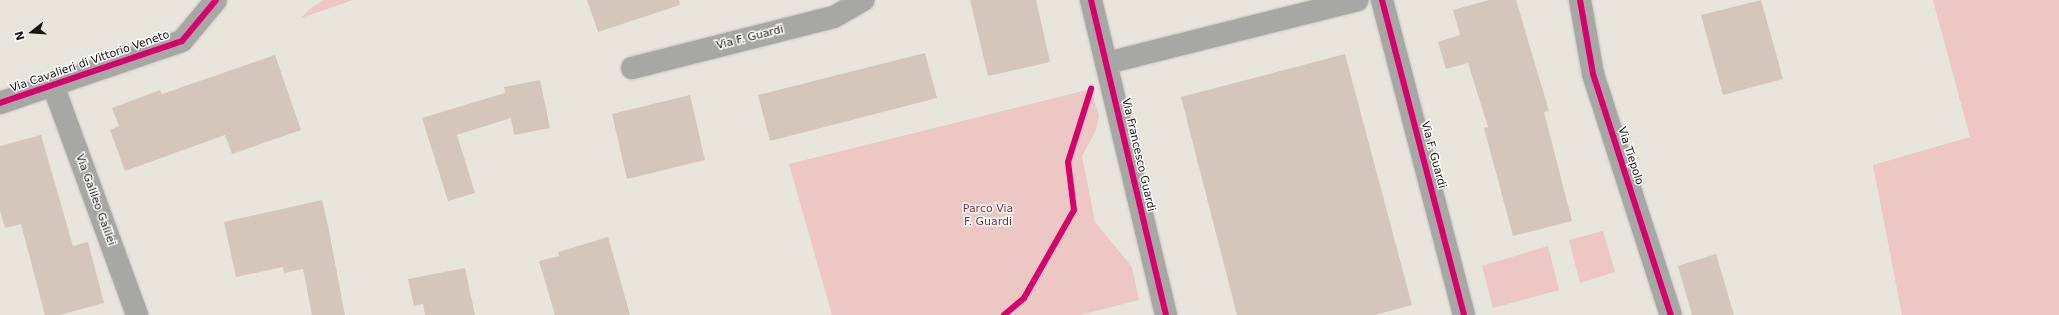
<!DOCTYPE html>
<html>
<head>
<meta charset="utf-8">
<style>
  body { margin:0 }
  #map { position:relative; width:2059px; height:315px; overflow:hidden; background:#e8e5dd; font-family:"DejaVu Sans",sans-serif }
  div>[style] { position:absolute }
  .green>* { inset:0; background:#ecc7c3 }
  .building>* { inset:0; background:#d4c6bb }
  .roads { filter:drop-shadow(0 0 1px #c6c3bd) drop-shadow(0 0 1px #c6c3bd) }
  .minor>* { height:22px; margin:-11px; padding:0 11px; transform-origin:11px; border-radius:11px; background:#a7a8a5 }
  .cycleway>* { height:6px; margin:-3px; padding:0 3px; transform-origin:3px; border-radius:3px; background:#d6006c }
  span { translate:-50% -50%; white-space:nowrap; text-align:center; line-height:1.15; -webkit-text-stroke:3px #fff; paint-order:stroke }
  .street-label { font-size:11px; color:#171511 }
  .park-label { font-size:11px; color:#862c33 }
  .north { position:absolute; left:12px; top:12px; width:40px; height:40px; -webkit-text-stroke:3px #fff; paint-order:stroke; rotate:253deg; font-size:11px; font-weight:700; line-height:16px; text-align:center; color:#171511 }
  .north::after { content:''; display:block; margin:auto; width:14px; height:18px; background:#171511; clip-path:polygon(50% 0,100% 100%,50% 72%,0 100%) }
</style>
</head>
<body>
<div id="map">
  <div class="green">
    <i style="clip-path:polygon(324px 0,353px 0,301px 18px,312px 7px)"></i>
    <i style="clip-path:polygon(1933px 0,2059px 0,2059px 315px,1902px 315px,1873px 165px,1970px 137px)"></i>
    <i style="clip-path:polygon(1091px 89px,1099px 116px,1096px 130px,1082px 156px,1095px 222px,1132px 267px,1139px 300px,1080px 315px,832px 315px,789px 164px)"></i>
    <i style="clip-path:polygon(1603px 231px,1615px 272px,1580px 283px,1569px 240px)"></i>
    <i style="clip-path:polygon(1548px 246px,1559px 290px,1493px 308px,1482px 266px)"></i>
  </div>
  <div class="building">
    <i style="clip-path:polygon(587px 0,679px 0,680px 5px,598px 32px)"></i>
    <i style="clip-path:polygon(970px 0,1036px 0,1050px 62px,988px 76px)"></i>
    <i style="clip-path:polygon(1489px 0,1516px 0,1549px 111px,1544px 112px,1572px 221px,1513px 236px,1484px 128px,1488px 127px,1468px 63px,1446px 69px,1438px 42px,1460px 35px,1453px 10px)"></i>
    <i style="clip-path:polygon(1761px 0,1783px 79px,1723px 95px,1701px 15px)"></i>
    <i style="clip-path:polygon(925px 53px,937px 98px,770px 141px,758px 95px)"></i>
    <i style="clip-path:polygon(1345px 54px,1412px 305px,1375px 315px,1237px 315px,1181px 97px)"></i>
    <i style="clip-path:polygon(275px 55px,301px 130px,232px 154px,225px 135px,125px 171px,110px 130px,119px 126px,112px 108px,160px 90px,162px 94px)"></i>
    <i style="clip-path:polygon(540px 80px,550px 128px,514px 135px,511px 118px,457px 135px,475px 193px,448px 201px,422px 118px,505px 93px,504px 87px)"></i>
    <i style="clip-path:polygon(690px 95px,705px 160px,627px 179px,612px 114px)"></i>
    <i style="clip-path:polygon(41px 135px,73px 246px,88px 242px,104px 303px,59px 315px,45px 315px,21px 224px,5px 228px,0 211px,0 146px)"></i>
    <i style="clip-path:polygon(322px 200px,328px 226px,345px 315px,312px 315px,303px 269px,284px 273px,283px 267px,236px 277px,224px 222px)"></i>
    <i style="clip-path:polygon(608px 237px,630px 315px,555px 315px,539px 261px,559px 256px,558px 252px)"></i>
    <i style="clip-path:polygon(1716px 254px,1734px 315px,1692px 315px,1678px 266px)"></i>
    <i style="clip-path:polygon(465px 268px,475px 315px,425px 315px,423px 304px,414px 306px,408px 279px)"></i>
  </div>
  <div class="roads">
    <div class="minor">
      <i style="left:1091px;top:0;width:324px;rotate:76.6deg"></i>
      <i style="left:1382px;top:0;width:325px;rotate:75.4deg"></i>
      <i style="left:1580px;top:0;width:75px;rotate:80deg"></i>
      <i style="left:1593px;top:74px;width:253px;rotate:72.1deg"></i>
      <i style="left:1107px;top:63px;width:258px;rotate:-14.1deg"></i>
      <i style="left:632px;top:68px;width:208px;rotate:-14.2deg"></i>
      <i style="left:834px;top:17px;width:34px;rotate:-30deg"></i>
      <i style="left:53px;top:85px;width:245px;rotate:69.9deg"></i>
      <i style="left:0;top:103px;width:192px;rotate:-18.8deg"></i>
      <i style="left:182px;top:41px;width:53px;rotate:-50.3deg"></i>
    </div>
  </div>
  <div class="cycleway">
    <i style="left:1091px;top:0;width:324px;rotate:76.6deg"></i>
    <i style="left:1382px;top:0;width:325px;rotate:75.4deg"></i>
    <i style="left:1580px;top:0;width:75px;rotate:80deg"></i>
    <i style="left:1593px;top:74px;width:253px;rotate:72.1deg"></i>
    <i style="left:0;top:103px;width:192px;rotate:-18.8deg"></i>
    <i style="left:182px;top:41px;width:53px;rotate:-50.3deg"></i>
    <i style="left:1004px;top:315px;width:26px;rotate:-40deg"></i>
    <i style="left:1024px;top:298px;width:101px;rotate:-60.4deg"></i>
    <i style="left:1074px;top:210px;width:48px;rotate:-97.1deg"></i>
    <i style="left:1068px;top:162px;width:77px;rotate:-72.5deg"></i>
  </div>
  <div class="street-label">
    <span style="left:750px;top:38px;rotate:-14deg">Via F. Guardi</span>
    <span style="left:90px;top:62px;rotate:-19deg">Via Cavalieri di Vittorio Veneto</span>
    <span style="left:1138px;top:155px;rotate:77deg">Via Francesco Guardi</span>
    <span style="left:1433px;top:155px;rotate:75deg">Via F. Guardi</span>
    <span style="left:1630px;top:156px;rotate:72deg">Via Tiepolo</span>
    <span style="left:95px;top:200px;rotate:70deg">Via Galileo Galilei</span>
  </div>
  <div class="park-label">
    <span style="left:988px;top:216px">Parco Via<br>F. Guardi</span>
  </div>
  <div class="north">N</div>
</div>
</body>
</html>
